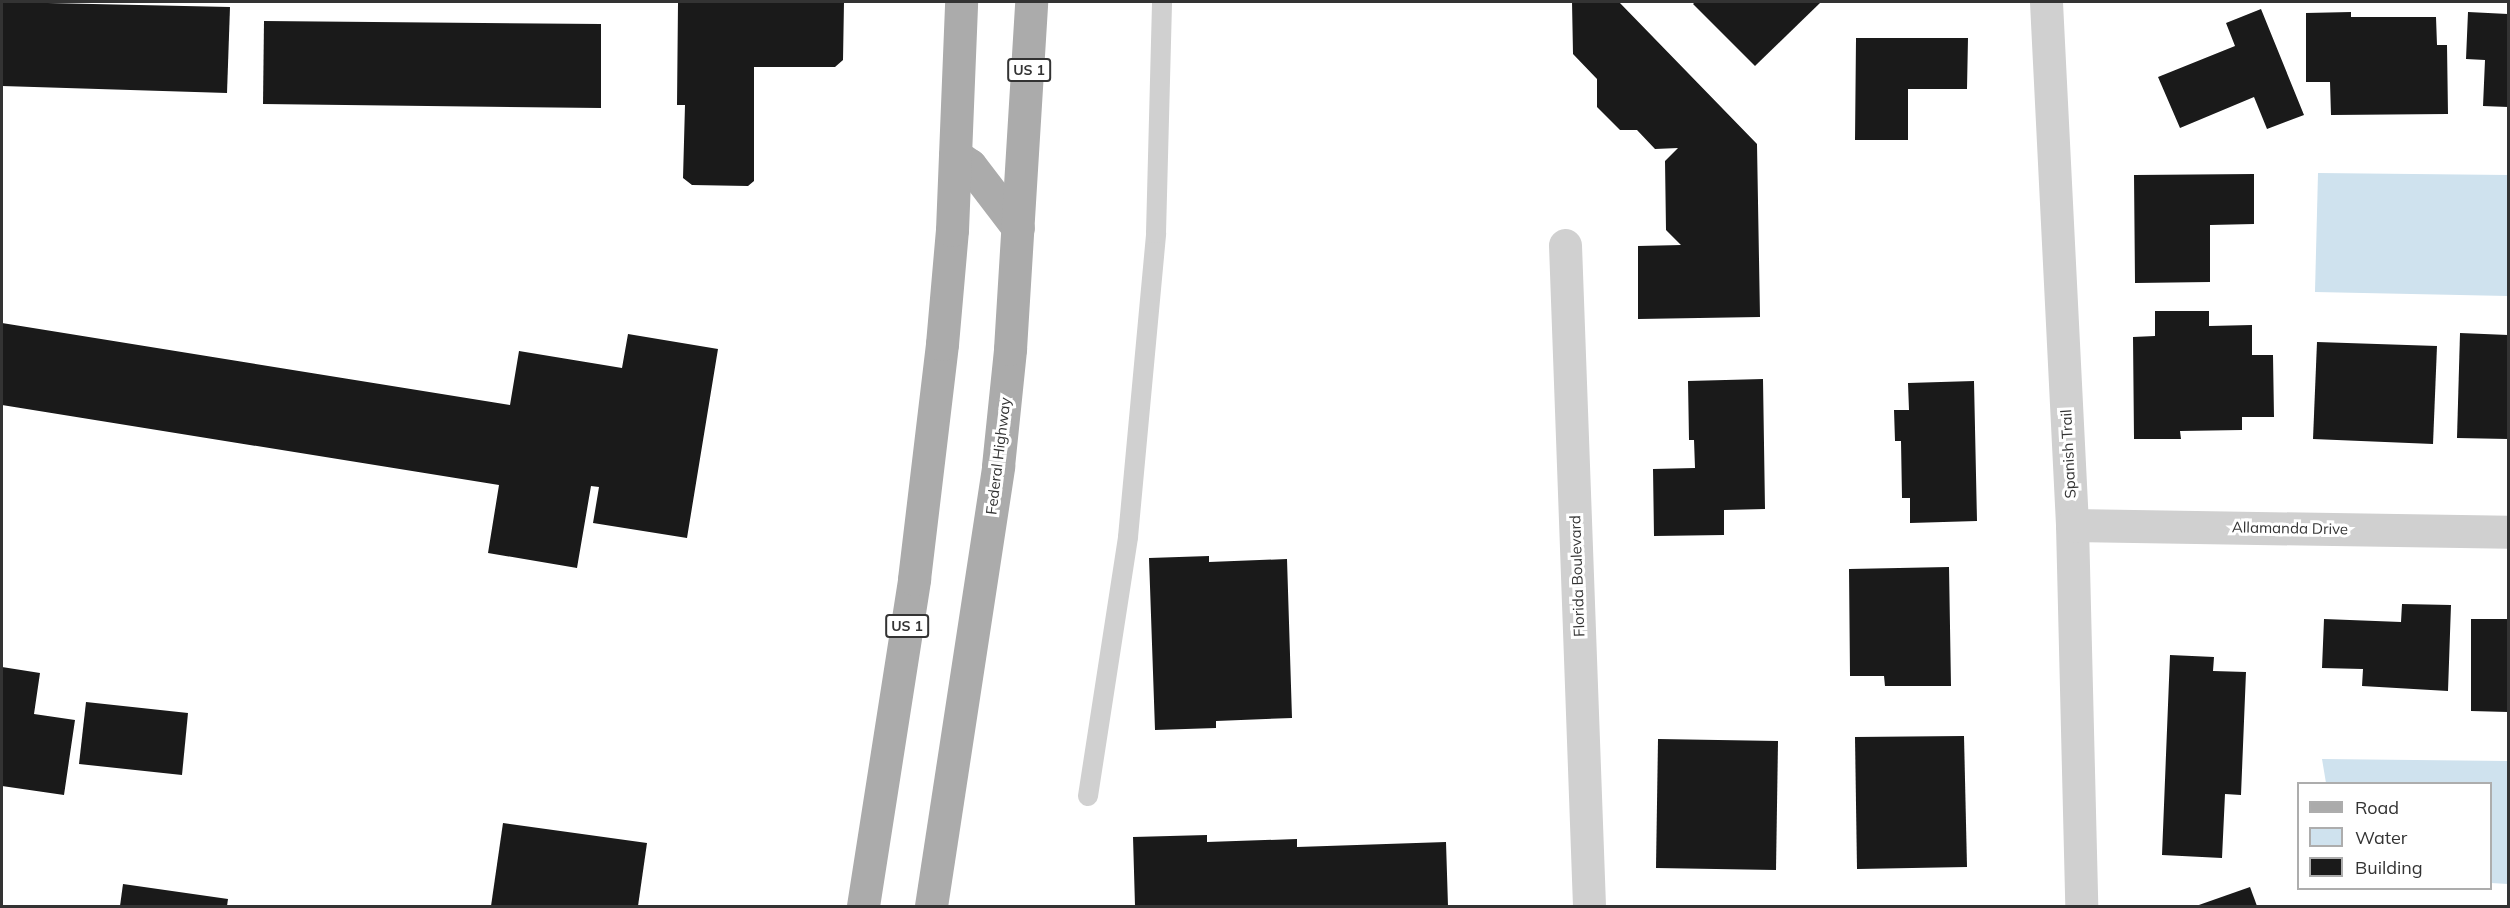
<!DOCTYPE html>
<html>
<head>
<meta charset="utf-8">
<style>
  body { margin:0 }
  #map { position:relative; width:2510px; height:908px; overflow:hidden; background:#fff; font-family:Mulish,sans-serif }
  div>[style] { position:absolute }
  .water>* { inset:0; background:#cfe2ee }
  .building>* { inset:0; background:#1a1a1a }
  .lane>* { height:20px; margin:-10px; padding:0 10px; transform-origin:10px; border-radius:10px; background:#d0d0d0 }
  .street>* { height:33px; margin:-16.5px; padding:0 16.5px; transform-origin:16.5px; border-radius:16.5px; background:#d0d0d0 }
  .primary>* { height:33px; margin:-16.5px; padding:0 16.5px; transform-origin:16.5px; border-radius:16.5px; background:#ababab }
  span { translate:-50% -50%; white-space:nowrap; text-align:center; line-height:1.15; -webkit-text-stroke:6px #fff; paint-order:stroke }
  .shield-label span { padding:2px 4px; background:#fff; border:2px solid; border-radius:4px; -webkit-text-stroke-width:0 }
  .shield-label { font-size:14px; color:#333; font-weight:700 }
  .street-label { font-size:15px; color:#333 }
  .frame { position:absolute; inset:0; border:3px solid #333; pointer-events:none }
  .legend { position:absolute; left:2297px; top:782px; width:195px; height:108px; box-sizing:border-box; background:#fff; border:2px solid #adadad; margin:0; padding:8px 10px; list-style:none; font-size:18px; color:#333 }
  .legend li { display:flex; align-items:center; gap:12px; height:30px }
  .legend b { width:30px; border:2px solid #adadad }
</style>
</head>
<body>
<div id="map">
  <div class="water">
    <i style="clip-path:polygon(2318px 173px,2508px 175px,2508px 296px,2315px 292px)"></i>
    <i style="clip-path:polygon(2322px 759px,2508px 761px,2508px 884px,2491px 883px,2490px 784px,2326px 783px)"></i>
  </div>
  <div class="building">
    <i style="clip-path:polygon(2px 2px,230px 7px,227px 93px,2px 86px)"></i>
    <i style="clip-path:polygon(678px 2px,844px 2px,843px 60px,835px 67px,754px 67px,754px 181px,748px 186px,692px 185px,683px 178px,685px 105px,677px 105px)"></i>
    <i style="clip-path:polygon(1572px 2px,1619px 2px,1757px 144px,1760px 317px,1638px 319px,1638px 246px,1681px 245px,1666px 230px,1665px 161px,1678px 148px,1655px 149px,1637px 130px,1620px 130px,1597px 107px,1597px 79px,1573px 54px)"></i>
    <i style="clip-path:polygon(1695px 2px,1821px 2px,1755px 66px,1693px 4px)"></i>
    <i style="clip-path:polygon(2261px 9px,2304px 115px,2267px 129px,2254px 97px,2180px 128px,2158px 77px,2235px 46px,2226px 23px)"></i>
    <i style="clip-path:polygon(2351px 12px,2351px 17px,2436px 17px,2437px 45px,2447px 45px,2448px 114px,2331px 115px,2330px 82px,2306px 82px,2306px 13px)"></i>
    <i style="clip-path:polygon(2468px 12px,2508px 14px,2508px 107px,2483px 106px,2485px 60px,2466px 59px)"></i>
    <i style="clip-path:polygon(264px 21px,601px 24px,601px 108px,263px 104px)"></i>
    <i style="clip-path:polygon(1856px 38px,1968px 38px,1967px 89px,1908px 89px,1908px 140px,1855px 140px)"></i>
    <i style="clip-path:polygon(2254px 174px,2254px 224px,2210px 225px,2210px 282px,2135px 283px,2134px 175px)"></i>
    <i style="clip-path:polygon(2155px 311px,2209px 311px,2209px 326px,2252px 325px,2252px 355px,2273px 355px,2274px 417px,2242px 417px,2242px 430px,2180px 431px,2181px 439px,2134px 439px,2133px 337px,2155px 336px)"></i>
    <i style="clip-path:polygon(2px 323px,510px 405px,519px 351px,622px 368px,628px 334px,718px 349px,687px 538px,593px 523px,599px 487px,591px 486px,577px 568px,488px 553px,499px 485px,2px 405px)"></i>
    <i style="clip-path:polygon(2460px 333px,2508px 335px,2508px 439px,2457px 438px)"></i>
    <i style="clip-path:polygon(2317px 342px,2437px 346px,2433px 444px,2313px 439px)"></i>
    <i style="clip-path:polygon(1763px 379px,1765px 509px,1724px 510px,1724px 535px,1654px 536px,1653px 469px,1695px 468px,1694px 440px,1689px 440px,1688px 381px)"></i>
    <i style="clip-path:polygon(1974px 381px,1977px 521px,1910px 523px,1910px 498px,1902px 498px,1901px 441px,1895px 441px,1894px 410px,1909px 410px,1908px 383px)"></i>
    <i style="clip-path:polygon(1209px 556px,1209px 562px,1287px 559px,1292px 718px,1216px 721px,1216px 728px,1155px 730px,1149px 558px)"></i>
    <i style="clip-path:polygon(1949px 567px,1951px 686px,1885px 686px,1884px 676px,1850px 676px,1849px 569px)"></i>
    <i style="clip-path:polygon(2402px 604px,2451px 605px,2448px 691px,2362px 686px,2363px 669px,2322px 668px,2324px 619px,2401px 622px)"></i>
    <i style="clip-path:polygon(2471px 619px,2508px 619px,2508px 712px,2471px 711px)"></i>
    <i style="clip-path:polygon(2170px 655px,2214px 657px,2213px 671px,2246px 672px,2241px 795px,2225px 794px,2222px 858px,2162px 855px)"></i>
    <i style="clip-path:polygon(2px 667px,40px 673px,34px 714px,75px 720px,64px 795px,2px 786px)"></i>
    <i style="clip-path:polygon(86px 702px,188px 713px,182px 775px,79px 764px)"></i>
    <i style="clip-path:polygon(1964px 736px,1967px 867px,1857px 869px,1855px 737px)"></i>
    <i style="clip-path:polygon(1658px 739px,1778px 741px,1776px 870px,1656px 868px)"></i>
    <i style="clip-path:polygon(503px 823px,647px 843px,638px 906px,491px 906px)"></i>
    <i style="clip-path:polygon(1207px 835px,1207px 842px,1297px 839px,1297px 847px,1446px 842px,1448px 906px,1135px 906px,1133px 837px)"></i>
    <i style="clip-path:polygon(123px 884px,228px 899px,227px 906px,120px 906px)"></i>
    <i style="clip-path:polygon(2250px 887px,2257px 906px,2196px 906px)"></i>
  </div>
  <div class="lane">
    <i style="left:1088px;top:796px;width:262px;rotate:-81.2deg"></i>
    <i style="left:1128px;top:537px;width:305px;rotate:-84.7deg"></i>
    <i style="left:1156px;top:233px;width:231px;rotate:-88.5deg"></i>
  </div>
  <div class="street">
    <i style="left:2046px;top:2px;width:524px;rotate:87.15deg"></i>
    <i style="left:2072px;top:525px;width:381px;rotate:88.6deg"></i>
    <i style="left:1565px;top:245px;width:661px;rotate:87.92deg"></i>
    <i style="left:2072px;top:525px;width:436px;rotate:0.9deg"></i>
  </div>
  <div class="primary">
    <i style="left:955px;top:155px;width:18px;rotate:34deg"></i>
    <i style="left:970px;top:165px;width:79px;rotate:52.7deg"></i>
    <i style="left:863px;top:906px;width:331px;rotate:-81.1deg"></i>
    <i style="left:914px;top:579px;width:237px;rotate:-83.2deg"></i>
    <i style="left:942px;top:344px;width:114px;rotate:-85deg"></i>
    <i style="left:952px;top:230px;width:228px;rotate:-87.7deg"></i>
    <i style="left:931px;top:906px;width:445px;rotate:-81.3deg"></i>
    <i style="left:998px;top:466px;width:118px;rotate:-84.1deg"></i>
    <i style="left:1010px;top:349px;width:348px;rotate:-86.5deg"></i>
  </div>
  <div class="shield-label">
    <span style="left:1029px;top:70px">US 1</span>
    <span style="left:907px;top:626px">US 1</span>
  </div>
  <div class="street-label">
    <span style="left:2068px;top:454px;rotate:-93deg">Spanish Trail</span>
    <span style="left:998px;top:456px;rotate:-83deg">Federal Highway</span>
    <span style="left:2290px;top:528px;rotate:1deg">Allamanda Drive</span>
    <span style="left:1577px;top:576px;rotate:-92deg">Florida Boulevard</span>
  </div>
  <div class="frame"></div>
  <ul class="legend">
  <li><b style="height:8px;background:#ababab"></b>Road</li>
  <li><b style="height:16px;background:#cfe2ee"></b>Water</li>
  <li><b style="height:16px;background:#1a1a1a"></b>Building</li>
  </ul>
</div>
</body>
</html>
